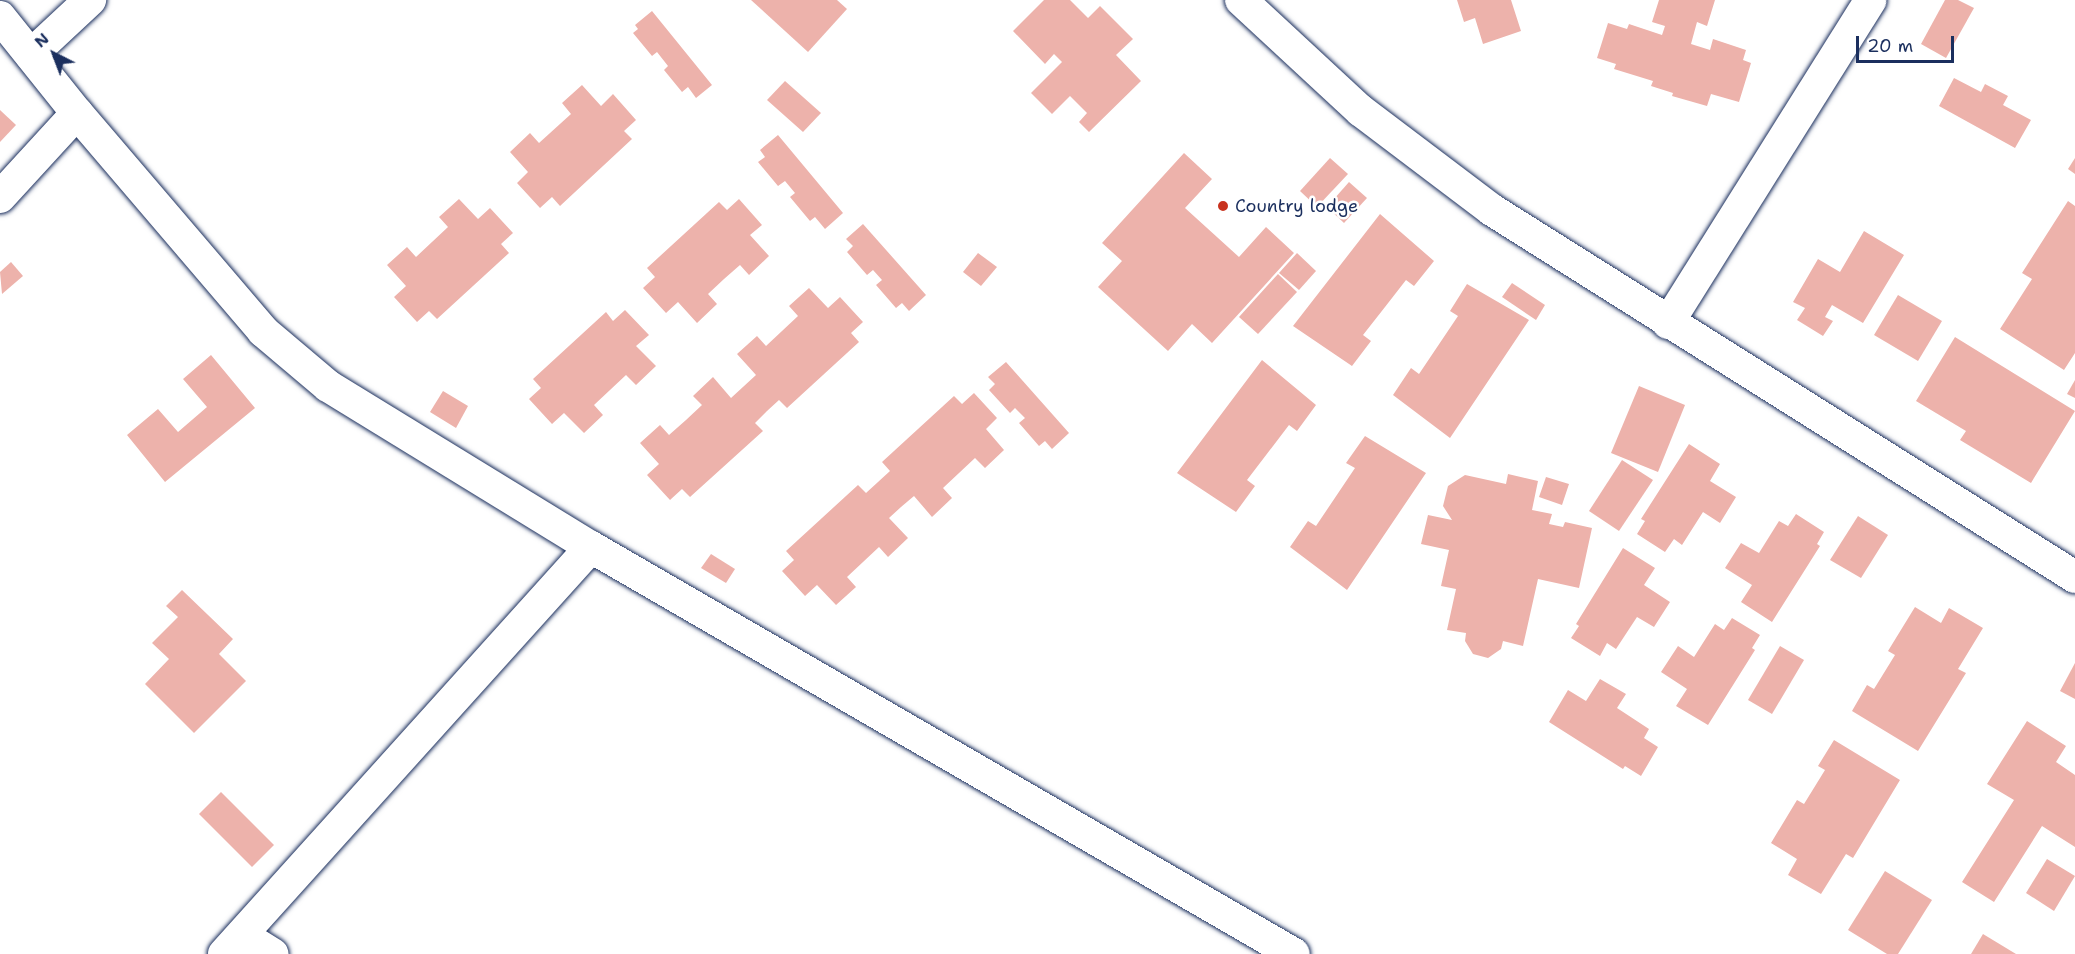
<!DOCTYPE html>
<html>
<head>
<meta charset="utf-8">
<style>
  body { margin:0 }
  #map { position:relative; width:2075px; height:954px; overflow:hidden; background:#fff; font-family:"Shantell Sans",sans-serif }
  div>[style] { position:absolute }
  .building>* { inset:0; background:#edb2ab }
  .roads { filter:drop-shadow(0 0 2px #1b2f5e) drop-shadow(0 0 2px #1b2f5e) }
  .street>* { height:32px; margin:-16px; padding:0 16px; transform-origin:16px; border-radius:16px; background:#fff }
  .dots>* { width:16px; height:16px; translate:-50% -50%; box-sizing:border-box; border:3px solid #fff; border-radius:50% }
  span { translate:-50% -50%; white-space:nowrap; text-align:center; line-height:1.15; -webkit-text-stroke:5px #fff; paint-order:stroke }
  .poi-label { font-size:18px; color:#1b2f5e }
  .left { translate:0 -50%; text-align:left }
  .north { position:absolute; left:24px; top:24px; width:60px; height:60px; -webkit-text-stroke:4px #fff; paint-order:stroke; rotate:318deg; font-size:16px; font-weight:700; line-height:24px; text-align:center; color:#1b2f5e }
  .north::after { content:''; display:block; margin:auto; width:21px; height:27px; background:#1b2f5e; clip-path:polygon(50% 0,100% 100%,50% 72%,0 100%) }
  .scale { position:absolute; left:1856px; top:36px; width:98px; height:27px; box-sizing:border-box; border:3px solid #1b2f5e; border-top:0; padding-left:8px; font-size:18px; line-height:21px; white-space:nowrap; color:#1b2f5e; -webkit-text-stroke:4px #fff; paint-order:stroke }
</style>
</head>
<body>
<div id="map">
  <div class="building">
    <i style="clip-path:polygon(751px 0,837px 0,847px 9px,808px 52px)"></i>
    <i style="clip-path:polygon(1044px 0,1070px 0,1088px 18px,1100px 6px,1133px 39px,1116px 55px,1141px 81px,1089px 132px,1079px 122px,1087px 113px,1070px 96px,1052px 114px,1031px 93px,1062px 62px,1054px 54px,1045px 64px,1013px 31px)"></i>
    <i style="clip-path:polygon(1457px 0,1511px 0,1521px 31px,1483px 44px,1475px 18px,1464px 22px)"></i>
    <i style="clip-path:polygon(1659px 0,1715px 0,1707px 26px,1697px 22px,1691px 44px,1710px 50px,1713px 39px,1746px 50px,1743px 60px,1751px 63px,1739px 102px,1711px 94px,1707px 106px,1672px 96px,1673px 93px,1651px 86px,1653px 81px,1614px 69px,1616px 64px,1597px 58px,1608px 23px,1627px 29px,1629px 24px,1662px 35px,1665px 26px,1652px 22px)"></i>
    <i style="clip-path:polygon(1945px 0,1958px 0,1974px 8px,1946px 58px,1921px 44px)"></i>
    <i style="clip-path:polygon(652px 11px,712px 85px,696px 98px,688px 87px,682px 92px,664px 70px,668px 66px,657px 52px,652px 56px,633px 33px,638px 29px,635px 25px)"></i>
    <i style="clip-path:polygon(1954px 78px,1981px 92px,1985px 84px,2008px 96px,2003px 105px,2031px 120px,2015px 148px,1939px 106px)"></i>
    <i style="clip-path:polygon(785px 81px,821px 113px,803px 132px,767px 100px)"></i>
    <i style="clip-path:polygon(582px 85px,601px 106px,613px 94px,636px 120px,624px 131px,632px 139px,560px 206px,552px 197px,540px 208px,517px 183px,528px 172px,510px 152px,530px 133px,539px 143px,571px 114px,562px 103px)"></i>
    <i style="clip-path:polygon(0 110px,16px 125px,0 142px)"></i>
    <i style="clip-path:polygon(778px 135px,843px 213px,825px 229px,815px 217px,810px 221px,790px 197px,795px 193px,785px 181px,778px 186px,758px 162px,765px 157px,760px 150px)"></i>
    <i style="clip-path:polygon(1184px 153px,1212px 179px,1185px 208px,1239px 257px,1266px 227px,1294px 253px,1212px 343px,1192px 324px,1168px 351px,1098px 287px,1122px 261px,1102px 243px)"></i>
    <i style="clip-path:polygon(1330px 158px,1348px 174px,1317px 207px,1300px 191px)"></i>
    <i style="clip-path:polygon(2075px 158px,2075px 174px,2068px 169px)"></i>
    <i style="clip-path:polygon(1349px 182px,1367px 198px,1344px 223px,1327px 207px)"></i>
    <i style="clip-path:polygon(459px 199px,478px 219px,490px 208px,513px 233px,501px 244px,509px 253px,437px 319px,429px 311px,417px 322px,394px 297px,406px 286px,387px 265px,407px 247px,416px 257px,448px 227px,439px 217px)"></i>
    <i style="clip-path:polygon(739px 199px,762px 225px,750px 235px,769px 256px,749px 275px,740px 265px,724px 279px,708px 294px,717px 304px,697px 323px,678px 302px,666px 313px,643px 288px,655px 277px,647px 268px,719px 202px,727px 210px)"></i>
    <i style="clip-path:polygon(2068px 201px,2075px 206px,2075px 353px,2064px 370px,2000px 329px,2032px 279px,2022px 273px)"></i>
    <i style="clip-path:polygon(1380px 214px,1434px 261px,1414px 286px,1406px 280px,1385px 307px,1363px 335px,1371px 341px,1352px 366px,1293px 326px)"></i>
    <i style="clip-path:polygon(863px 224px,926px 295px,909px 311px,902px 303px,896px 308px,876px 285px,882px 280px,873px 270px,867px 275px,847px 252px,853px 246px,846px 239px)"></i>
    <i style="clip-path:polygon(1864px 231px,1904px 255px,1863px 323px,1832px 305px,1825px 317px,1833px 321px,1823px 336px,1797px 320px,1805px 308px,1793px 302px,1818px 259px,1840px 272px)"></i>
    <i style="clip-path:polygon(978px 253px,997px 267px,981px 286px,963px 272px)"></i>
    <i style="clip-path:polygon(1297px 253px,1316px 271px,1299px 290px,1279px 273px)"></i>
    <i style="clip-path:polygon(11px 262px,23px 276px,2px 294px,0 272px)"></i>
    <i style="clip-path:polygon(1278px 274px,1297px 292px,1258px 334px,1239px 317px)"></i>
    <i style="clip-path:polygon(1512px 283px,1545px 305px,1536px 320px,1502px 297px)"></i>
    <i style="clip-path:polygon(1467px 284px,1529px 320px,1450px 438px,1393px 395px,1411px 368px,1419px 374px,1458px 316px,1450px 311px)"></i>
    <i style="clip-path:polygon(809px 288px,828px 308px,840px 297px,863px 322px,851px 333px,859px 342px,787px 408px,779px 400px,767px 411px,755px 423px,763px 431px,690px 497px,682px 489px,670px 500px,647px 475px,659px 464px,640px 443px,660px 425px,669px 435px,686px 420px,702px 405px,693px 396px,713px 377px,731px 398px,756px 375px,737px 354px,757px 336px,766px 346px,798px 316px,789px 306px)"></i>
    <i style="clip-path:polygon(1898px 295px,1942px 321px,1918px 361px,1874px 335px)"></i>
    <i style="clip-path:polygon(625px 310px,649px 335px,636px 346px,656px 366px,636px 385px,626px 375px,594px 405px,603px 415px,584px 433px,564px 413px,552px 424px,529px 399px,541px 388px,533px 379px,606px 312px,613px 321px)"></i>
    <i style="clip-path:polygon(1955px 337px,2075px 411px,2031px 483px,1960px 440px,1966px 431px,1916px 401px)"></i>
    <i style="clip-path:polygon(211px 355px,255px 408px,165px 482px,127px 435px,158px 409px,178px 432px,207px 407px,183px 379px)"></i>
    <i style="clip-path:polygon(1262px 360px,1316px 405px,1297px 431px,1289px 425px,1247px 480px,1255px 486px,1236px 512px,1177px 473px)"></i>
    <i style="clip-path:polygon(1006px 362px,1069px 433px,1052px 449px,1045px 441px,1039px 446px,1019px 423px,1025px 418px,1015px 408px,1010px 413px,989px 390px,995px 384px,988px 377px)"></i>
    <i style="clip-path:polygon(2075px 380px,2075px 398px,2067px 394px)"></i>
    <i style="clip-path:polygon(1639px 386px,1685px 405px,1658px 472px,1611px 453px)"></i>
    <i style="clip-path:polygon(443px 391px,468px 406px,456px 428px,430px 412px)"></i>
    <i style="clip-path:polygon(974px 393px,997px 418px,986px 429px,1004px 450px,985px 468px,975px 458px,943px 488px,952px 498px,932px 517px,914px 496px,901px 507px,889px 518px,908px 538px,888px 557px,879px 547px,847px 577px,856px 587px,836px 605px,817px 585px,805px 596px,782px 571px,794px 560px,786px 551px,858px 485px,866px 493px,890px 471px,882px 462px,954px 396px,962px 404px)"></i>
    <i style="clip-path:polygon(1365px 436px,1426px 473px,1347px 590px,1290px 547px,1308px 521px,1316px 526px,1355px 468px,1346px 463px)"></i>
    <i style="clip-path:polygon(1689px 444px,1720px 464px,1710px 481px,1736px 497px,1720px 523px,1703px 512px,1682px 545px,1674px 539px,1665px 552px,1637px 534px,1645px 521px,1641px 519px)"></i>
    <i style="clip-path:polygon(1622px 460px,1653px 480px,1619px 531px,1589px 511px)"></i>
    <i style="clip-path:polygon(1508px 474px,1538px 481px,1532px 510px,1552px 514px,1549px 524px,1563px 527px,1565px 522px,1592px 528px,1579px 588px,1538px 579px,1523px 646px,1503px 641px,1501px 649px,1488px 658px,1473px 654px,1465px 641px,1466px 633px,1447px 630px,1456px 589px,1441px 586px,1449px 550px,1421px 544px,1428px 515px,1452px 520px,1443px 506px,1448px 486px,1465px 475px,1506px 484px)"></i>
    <i style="clip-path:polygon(1546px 477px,1569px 484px,1562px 505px,1539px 497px)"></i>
    <i style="clip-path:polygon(1796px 514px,1824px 532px,1817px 544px,1820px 546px,1772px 622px,1741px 602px,1752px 585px,1725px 568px,1741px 543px,1759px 553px,1779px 521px,1788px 526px)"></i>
    <i style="clip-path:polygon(1858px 516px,1888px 535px,1861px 578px,1830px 560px)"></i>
    <i style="clip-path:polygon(1623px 548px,1655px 568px,1644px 585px,1670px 602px,1654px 627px,1637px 617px,1616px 649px,1607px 643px,1600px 656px,1571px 638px,1579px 626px,1576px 624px)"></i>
    <i style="clip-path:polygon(711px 554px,735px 569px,726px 583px,701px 568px)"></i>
    <i style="clip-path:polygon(182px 590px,233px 639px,219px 654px,246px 681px,194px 733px,145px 684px,169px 659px,152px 643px,178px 617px,166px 606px)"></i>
    <i style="clip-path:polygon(1915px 607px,1941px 623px,1949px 608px,1983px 628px,1958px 669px,1966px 673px,1918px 751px,1852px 711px,1867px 685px,1874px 689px,1895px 655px,1888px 651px)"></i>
    <i style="clip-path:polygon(1732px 618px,1760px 635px,1752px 648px,1755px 650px,1708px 725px,1676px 706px,1687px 689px,1661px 672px,1678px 646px,1694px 657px,1715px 624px,1724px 630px)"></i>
    <i style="clip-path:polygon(1780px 646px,1804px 660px,1772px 714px,1748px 700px)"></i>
    <i style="clip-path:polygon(2075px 663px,2075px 699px,2060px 691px)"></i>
    <i style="clip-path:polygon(1600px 679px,1626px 694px,1617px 708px,1649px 729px,1644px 738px,1658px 747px,1641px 776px,1625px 766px,1623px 769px,1549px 722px,1568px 690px,1586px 701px)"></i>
    <i style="clip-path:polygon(2027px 721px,2066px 746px,2056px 762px,2075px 775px,2075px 847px,2042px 826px,1994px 902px,1962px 882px,2014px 800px,1987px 784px)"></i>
    <i style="clip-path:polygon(1834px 740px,1900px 780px,1853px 858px,1846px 854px,1821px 894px,1788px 875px,1797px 859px,1771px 843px,1797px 800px,1804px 804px,1825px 770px,1818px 766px)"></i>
    <i style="clip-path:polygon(221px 792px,274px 845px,252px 867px,199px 814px)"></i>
    <i style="clip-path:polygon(2047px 859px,2075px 876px,2054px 911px,2026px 893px)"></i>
    <i style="clip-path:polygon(1885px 871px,1932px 900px,1898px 954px,1887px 954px,1848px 930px)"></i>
    <i style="clip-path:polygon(1983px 934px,2016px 954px,1971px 954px)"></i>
  </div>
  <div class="roads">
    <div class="street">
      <i style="left:1241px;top:0;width:163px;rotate:42.8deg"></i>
      <i style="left:1361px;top:111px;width:164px;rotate:37.1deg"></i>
      <i style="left:1492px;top:210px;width:689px;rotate:32.19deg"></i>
      <i style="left:0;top:17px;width:123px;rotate:51.3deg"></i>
      <i style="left:77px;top:113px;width:287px;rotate:49.5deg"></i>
      <i style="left:263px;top:331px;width:85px;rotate:40.2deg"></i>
      <i style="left:328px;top:386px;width:308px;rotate:31.5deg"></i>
      <i style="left:591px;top:547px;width:812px;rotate:30.07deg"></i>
      <i style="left:31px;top:55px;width:81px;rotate:-43deg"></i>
      <i style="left:0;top:197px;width:114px;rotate:-47.5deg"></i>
      <i style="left:1668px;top:323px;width:381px;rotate:-57.9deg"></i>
      <i style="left:242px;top:935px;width:36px;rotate:32deg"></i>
      <i style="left:224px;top:954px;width:548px;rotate:-47.96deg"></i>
    </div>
  </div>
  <div class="dots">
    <i style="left:1223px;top:206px;background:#c8321e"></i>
  </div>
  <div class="poi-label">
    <span class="left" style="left:1235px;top:206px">Country lodge</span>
  </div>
  <div class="north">N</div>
  <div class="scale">20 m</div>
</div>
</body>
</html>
